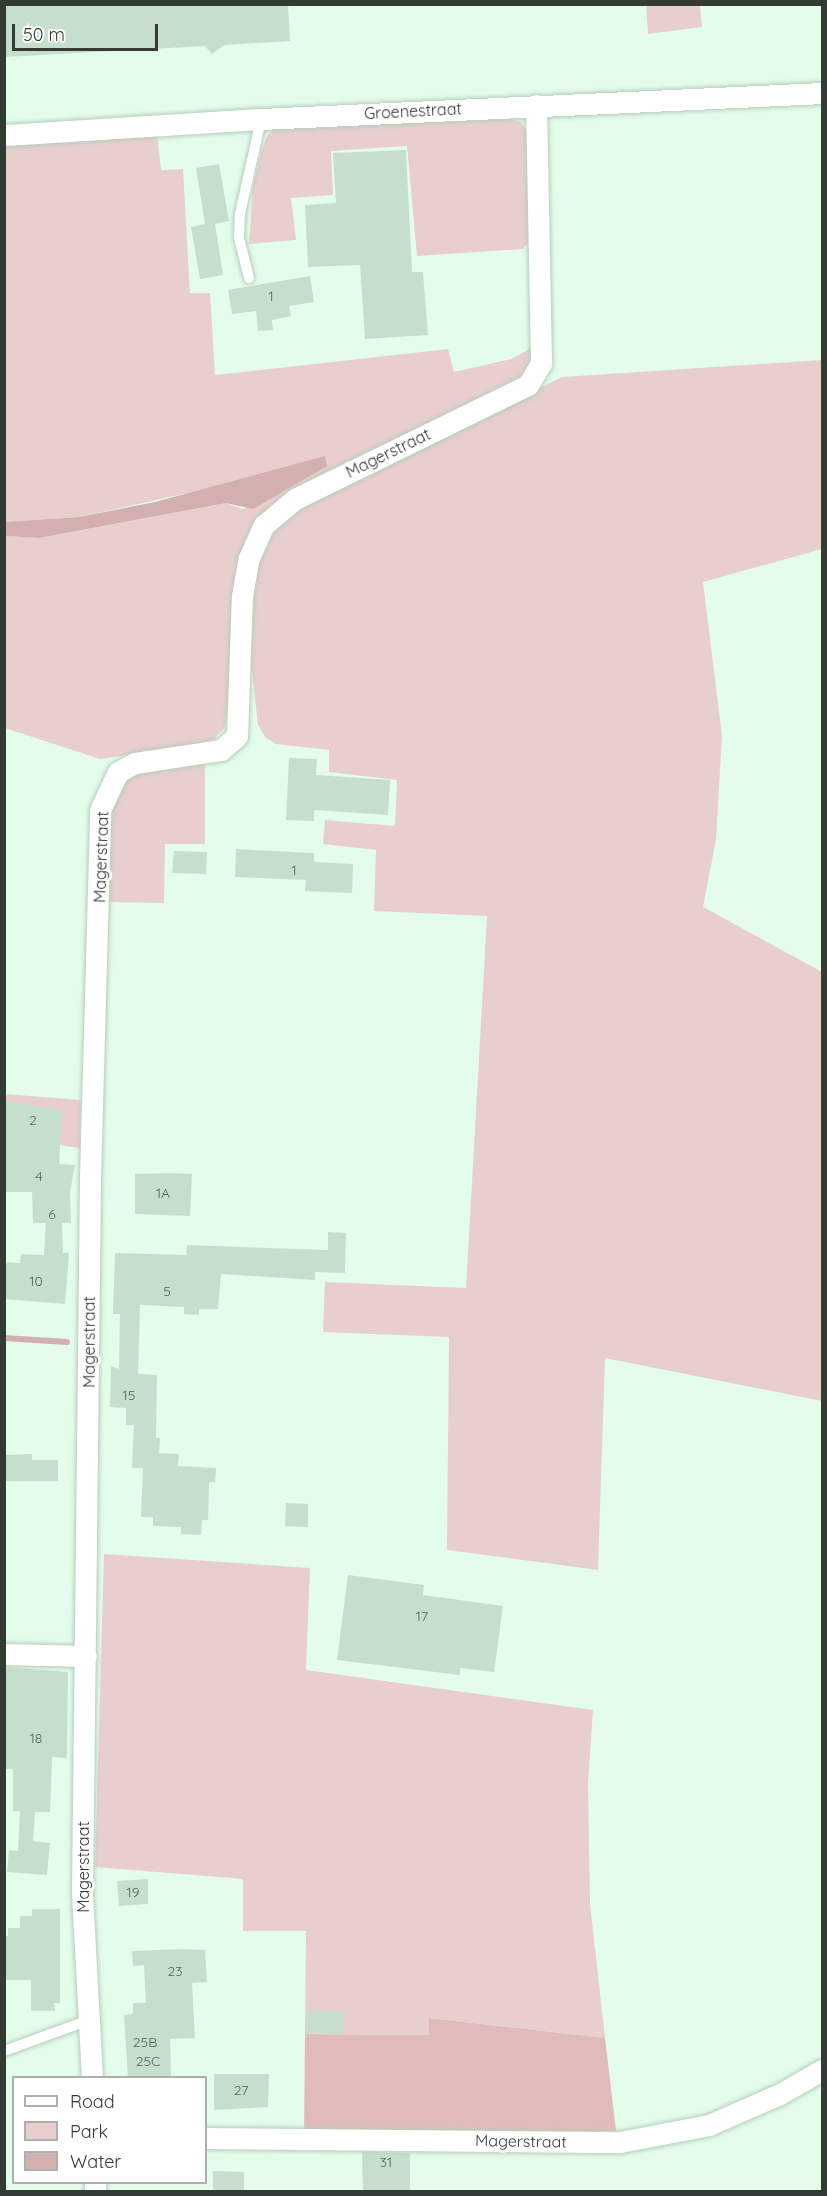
<!DOCTYPE html>
<html>
<head>
<meta charset="utf-8">
<style>
  body { margin:0 }
  #map { position:relative; width:827px; height:2196px; overflow:hidden; background:#e4fdea; font-family:Quicksand,sans-serif }
  div>[style] { position:absolute }
  .green>* { inset:0; background:#e8cfce }
  .forest>* { inset:0; background:#e1bbbb }
  .water>* { inset:0; background:#d4afaf }
  .stream>* { height:6px; margin:-3px; padding:0 3px; transform-origin:3px; border-radius:3px; background:#d4afaf }
  .building>* { inset:0; background:#c6dfcc }
  .roads { filter:drop-shadow(0 0 2px #b5cdbb) drop-shadow(0 0 2px #b5cdbb) }
  .service>* { height:10px; margin:-5px; padding:0 5px; transform-origin:5px; border-radius:5px; background:#fff }
  .minor>* { height:21px; margin:-10.5px; padding:0 10.5px; transform-origin:10.5px; border-radius:10.5px; background:#fff }
  span { translate:-50% -50%; white-space:nowrap; text-align:center; line-height:1.15; -webkit-text-stroke:6px #fff; paint-order:stroke }
  .number-label { font-size:14px; color:#57645a }
  .number-label span { -webkit-text-stroke-width:0 }
  .street-label { font-size:16px; color:#323b34 }
  .frame { position:absolute; inset:0; border:6px solid #323b34; pointer-events:none }
  .legend { position:absolute; left:12px; top:2076px; width:195px; height:108px; box-sizing:border-box; background:#fff; border:2px solid #adb1ae; margin:0; padding:8px 10px; list-style:none; font-size:18px; color:#323b34 }
  .legend li { display:flex; align-items:center; gap:12px; height:30px }
  .legend b { width:30px; border:2px solid #adb1ae }
  .scale { position:absolute; left:12px; top:24px; width:146px; height:27px; box-sizing:border-box; border:3px solid #323b34; border-top:0; padding-left:8px; font-size:18px; line-height:21px; white-space:nowrap; color:#323b34; -webkit-text-stroke:4px #fff; paint-order:stroke }
</style>
</head>
<body>
<div id="map">
  <div class="green">
    <i style="clip-path:polygon(646px 5px,700px 5px,702px 27px,648px 34px)"></i>
    <i style="clip-path:polygon(511px 119px,521px 122px,527px 132px,530px 240px,523px 249px,417px 256px,407px 146px,331px 151px,333px 195px,291px 198px,296px 240px,249px 244px,253px 186px,262px 150px,267px 136px,276px 128px)"></i>
    <i style="clip-path:polygon(157px 133px,161px 170px,183px 169px,190px 293px,210px 293px,215px 375px,448px 349px,454px 372px,511px 359px,528px 350px,533px 342px,533px 357px,519px 383px,264px 514px,225px 727px,214px 739px,193px 746px,100px 759px,5px 728px,5px 536px,39px 538px,226px 503px,242px 509px,269px 500px,282px 489px,229px 484px,79px 517px,5px 522px,5px 140px)"></i>
    <i style="clip-path:polygon(822px 360px,822px 549px,703px 582px,722px 736px,716px 840px,703px 907px,822px 972px,822px 1401px,605px 1358px,598px 1570px,447px 1550px,449px 1337px,323px 1332px,325px 1282px,466px 1288px,487px 916px,374px 911px,376px 850px,323px 844px,325px 820px,395px 826px,397px 780px,329px 772px,329px 750px,276px 744px,266px 738px,258px 725px,251px 664px,255px 571px,270px 535px,286px 519px,334px 488px,562px 377px)"></i>
    <i style="clip-path:polygon(205px 763px,205px 844px,165px 844px,164px 903px,108px 902px,109px 813px,120px 785px,134px 775px,157px 768px)"></i>
    <i style="clip-path:polygon(5px 1094px,81px 1100px,80px 1148px,5px 1137px)"></i>
    <i style="clip-path:polygon(104px 1554px,310px 1568px,306px 1670px,593px 1710px,588px 1783px,590px 1904px,605px 2038px,430px 2018px,429px 2035px,305px 2034px,306px 1931px,243px 1931px,243px 1879px,95px 1867px)"></i>
  </div>
  <div class="forest">
    <i style="clip-path:polygon(429px 2018px,605px 2038px,616px 2131px,304px 2134px,305px 2034px,429px 2035px)"></i>
  </div>
  <div class="water">
    <i style="clip-path:polygon(325px 456px,327px 466px,253px 509px,226px 503px,39px 538px,5px 536px,5px 522px,79px 517px,155px 502px)"></i>
  </div>
  <div class="stream">
    <i style="left:4px;top:1338px;width:63px;rotate:3.6deg"></i>
  </div>
  <div class="building">
    <i style="clip-path:polygon(4px 4px,288px 4px,290px 41px,224px 45px,212px 54px,205px 46px,4px 57px)"></i>
    <i style="clip-path:polygon(406px 150px,412px 272px,423px 272px,428px 335px,365px 339px,360px 265px,308px 267px,305px 205px,336px 203px,333px 153px)"></i>
    <i style="clip-path:polygon(219px 164px,229px 221px,215px 224px,223px 275px,200px 279px,191px 227px,205px 224px,196px 168px)"></i>
    <i style="clip-path:polygon(310px 276px,314px 302px,289px 306px,291px 316px,272px 320px,273px 330px,258px 331px,256px 311px,232px 314px,228px 290px)"></i>
    <i style="clip-path:polygon(289px 758px,317px 759px,316px 775px,390px 780px,388px 815px,314px 810px,314px 821px,286px 820px)"></i>
    <i style="clip-path:polygon(236px 849px,314px 853px,314px 862px,353px 864px,352px 893px,305px 891px,306px 880px,235px 877px)"></i>
    <i style="clip-path:polygon(174px 851px,207px 852px,206px 874px,172px 873px)"></i>
    <i style="clip-path:polygon(4px 1101px,62px 1110px,59px 1164px,75px 1165px,70px 1192px,71px 1223px,62px 1223px,63px 1253px,69px 1253px,65px 1304px,4px 1299px,4px 1262px,20px 1263px,21px 1254px,44px 1255px,46px 1223px,33px 1223px,32px 1192px,4px 1192px)"></i>
    <i style="clip-path:polygon(169px 1173px,192px 1174px,190px 1216px,135px 1214px,135px 1174px)"></i>
    <i style="clip-path:polygon(328px 1232px,346px 1233px,345px 1273px,315px 1272px,315px 1280px,221px 1274px,218px 1309px,199px 1309px,199px 1315px,184px 1314px,184px 1307px,140px 1305px,138px 1374px,157px 1375px,156px 1438px,160px 1438px,159px 1453px,179px 1454px,178px 1466px,216px 1468px,215px 1482px,209px 1482px,208px 1520px,202px 1520px,201px 1535px,181px 1534px,181px 1527px,153px 1526px,153px 1517px,141px 1517px,143px 1468px,132px 1468px,134px 1425px,126px 1425px,126px 1408px,110px 1407px,111px 1366px,119px 1369px,120px 1314px,113px 1314px,115px 1253px,186px 1255px,187px 1245px,328px 1250px)"></i>
    <i style="clip-path:polygon(32px 1454px,32px 1460px,58px 1460px,58px 1481px,4px 1481px,4px 1455px)"></i>
    <i style="clip-path:polygon(286px 1503px,308px 1504px,308px 1527px,285px 1526px)"></i>
    <i style="clip-path:polygon(348px 1575px,424px 1585px,423px 1595px,503px 1606px,494px 1672px,460px 1668px,460px 1675px,337px 1660px)"></i>
    <i style="clip-path:polygon(4px 1667px,68px 1672px,67px 1758px,52px 1757px,50px 1812px,35px 1812px,33px 1841px,50px 1843px,47px 1875px,7px 1872px,9px 1850px,18px 1851px,20px 1811px,13px 1811px,13px 1769px,4px 1769px)"></i>
    <i style="clip-path:polygon(148px 1879px,148px 1904px,119px 1906px,117px 1881px)"></i>
    <i style="clip-path:polygon(32px 1909px,60px 1909px,60px 2003px,54px 2003px,55px 2011px,31px 2011px,31px 1980px,4px 1980px,4px 1936px,8px 1936px,8px 1928px,20px 1928px,20px 1916px,32px 1916px)"></i>
    <i style="clip-path:polygon(182px 1949px,205px 1950px,207px 1982px,192px 1983px,195px 2038px,170px 2039px,171px 2078px,128px 2078px,124px 2015px,133px 2014px,133px 2003px,146px 2003px,144px 1965px,133px 1966px,132px 1951px)"></i>
    <i style="clip-path:polygon(307px 2011px,343px 2011px,343px 2034px,307px 2033px)"></i>
    <i style="clip-path:polygon(214px 2074px,269px 2074px,268px 2107px,214px 2110px)"></i>
    <i style="clip-path:polygon(362px 2152px,410px 2153px,410px 2192px,363px 2192px)"></i>
    <i style="clip-path:polygon(213px 2171px,244px 2172px,244px 2192px,213px 2192px)"></i>
  </div>
  <div class="roads">
    <div class="service">
      <i style="left:249px;top:278px;width:41px;rotate:-104deg"></i>
      <i style="left:239px;top:238px;width:24px;rotate:-88deg"></i>
      <i style="left:240px;top:214px;width:97px;rotate:-77.5deg"></i>
      <i style="left:4px;top:2051px;width:90px;rotate:-20deg"></i>
    </div>
    <div class="minor">
      <i style="left:4px;top:135px;width:257px;rotate:-3.6deg"></i>
      <i style="left:261px;top:119px;width:562px;rotate:-2.65deg"></i>
      <i style="left:4px;top:1654px;width:82px;rotate:1.4deg"></i>
      <i style="left:92px;top:2078px;width:183px;rotate:-93.1deg"></i>
      <i style="left:82px;top:1895px;width:718px;rotate:-89.36deg"></i>
      <i style="left:90px;top:1177px;width:367px;rotate:-88.4deg"></i>
      <i style="left:100px;top:810px;width:42px;rotate:-64.7deg"></i>
      <i style="left:118px;top:772px;width:19px;rotate:-28deg"></i>
      <i style="left:135px;top:763px;width:87px;rotate:-8.6deg"></i>
      <i style="left:221px;top:750px;width:21px;rotate:-41deg"></i>
      <i style="left:237px;top:736px;width:140px;rotate:-88deg"></i>
      <i style="left:242px;top:596px;width:39px;rotate:-80deg"></i>
      <i style="left:249px;top:558px;width:36px;rotate:-66deg"></i>
      <i style="left:264px;top:525px;width:40px;rotate:-40deg"></i>
      <i style="left:295px;top:499px;width:259px;rotate:-26.1deg"></i>
      <i style="left:528px;top:385px;width:26px;rotate:-59deg"></i>
      <i style="left:541px;top:363px;width:258px;rotate:-91.1deg"></i>
      <i style="left:206px;top:2138px;width:414px;rotate:0.6deg"></i>
      <i style="left:620px;top:2142px;width:91px;rotate:-10.8deg"></i>
      <i style="left:709px;top:2125px;width:77px;rotate:-23.6deg"></i>
      <i style="left:780px;top:2094px;width:48px;rotate:-29.7deg"></i>
      <i style="left:95px;top:2182px;width:10px;rotate:90deg"></i>
    </div>
  </div>
  <div class="number-label">
    <span style="left:271px;top:296px">1</span>
    <span style="left:294px;top:870px">1</span>
    <span style="left:33px;top:1120px">2</span>
    <span style="left:39px;top:1176px">4</span>
    <span style="left:163px;top:1193px">1A</span>
    <span style="left:52px;top:1214px">6</span>
    <span style="left:36px;top:1281px">10</span>
    <span style="left:167px;top:1291px">5</span>
    <span style="left:129px;top:1395px">15</span>
    <span style="left:422px;top:1616px">17</span>
    <span style="left:36px;top:1738px">18</span>
    <span style="left:133px;top:1892px">19</span>
    <span style="left:175px;top:1971px">23</span>
    <span style="left:145px;top:2042px">25B</span>
    <span style="left:148px;top:2061px">25C</span>
    <span style="left:241px;top:2090px">27</span>
    <span style="left:386px;top:2162px">31</span>
  </div>
  <div class="street-label">
    <span style="left:413px;top:111px;rotate:-3deg">Groenestraat</span>
    <span style="left:388px;top:453px;rotate:-26deg">Magerstraat</span>
    <span style="left:101px;top:857px;rotate:-88deg">Magerstraat</span>
    <span style="left:89px;top:1342px;rotate:-90deg">Magerstraat</span>
    <span style="left:83px;top:1867px;rotate:-90deg">Magerstraat</span>
    <span style="left:521px;top:2141px;rotate:1deg">Magerstraat</span>
  </div>
  <div class="frame"></div>
  <ul class="legend">
  <li><b style="height:8px;background:#fff"></b>Road</li>
  <li><b style="height:16px;background:#e8cfce"></b>Park</li>
  <li><b style="height:16px;background:#d4afaf"></b>Water</li>
  </ul>
  <div class="scale">50 m</div>
</div>
</body>
</html>
